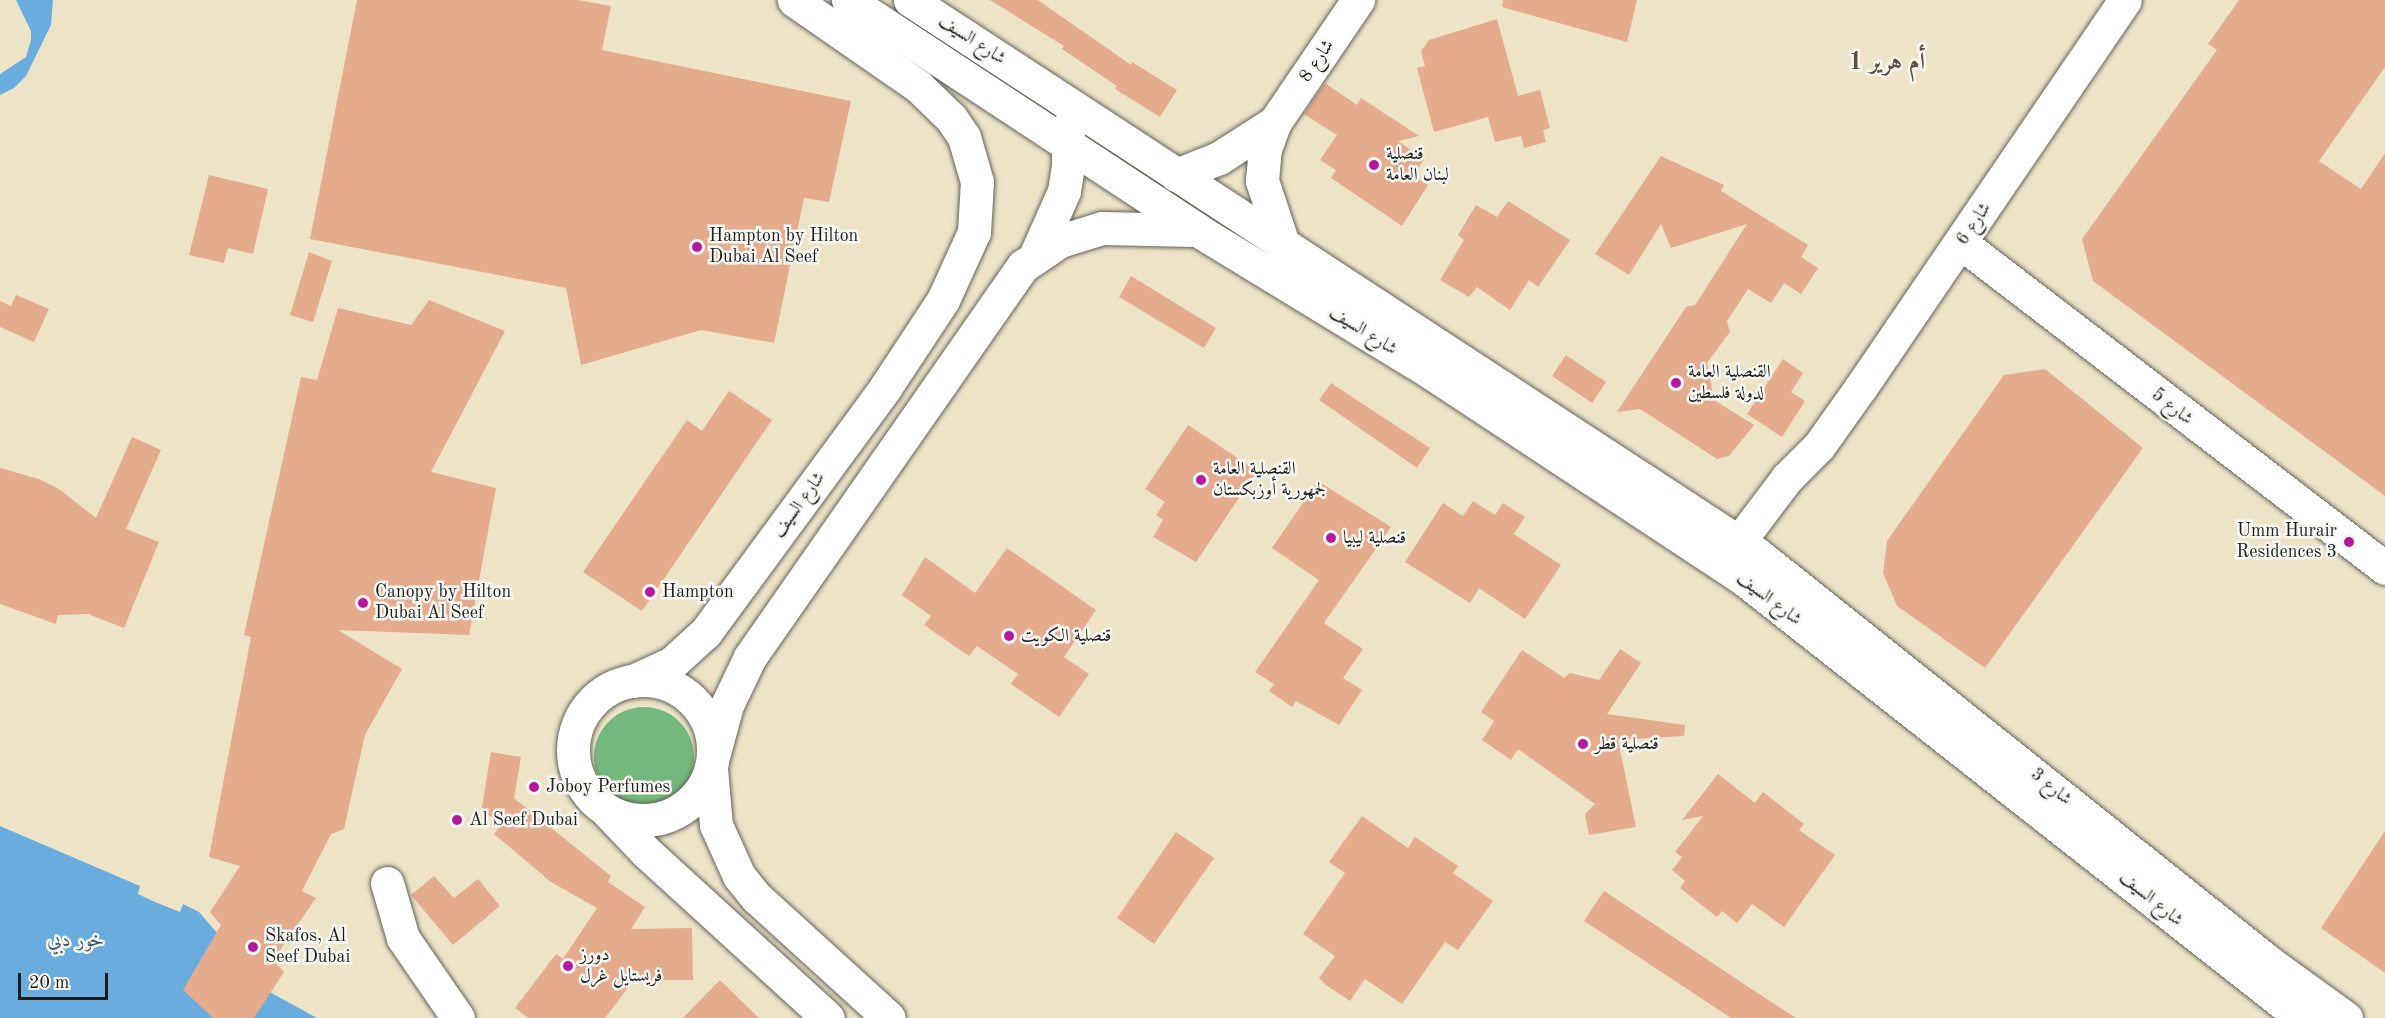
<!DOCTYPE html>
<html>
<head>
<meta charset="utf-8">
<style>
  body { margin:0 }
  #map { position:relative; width:2385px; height:1018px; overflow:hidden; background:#ede4c8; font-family:"Old Standard TT",Amiri,serif }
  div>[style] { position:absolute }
  .forest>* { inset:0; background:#74b87d }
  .round { border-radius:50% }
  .water>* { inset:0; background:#69acdd }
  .building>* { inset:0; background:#e5ab8d }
  .roads { filter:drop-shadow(0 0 2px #656258) drop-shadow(0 0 2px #656258) }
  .street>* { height:33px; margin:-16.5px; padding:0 16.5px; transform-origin:16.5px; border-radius:16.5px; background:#fff }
  .secondary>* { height:33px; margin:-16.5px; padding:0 16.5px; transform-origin:16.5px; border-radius:16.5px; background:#fff }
  .secondary>.ring { margin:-16.5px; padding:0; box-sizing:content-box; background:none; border:33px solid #fff; border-radius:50% }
  .dots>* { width:16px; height:16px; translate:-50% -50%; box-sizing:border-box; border:3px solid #f6f6f2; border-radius:50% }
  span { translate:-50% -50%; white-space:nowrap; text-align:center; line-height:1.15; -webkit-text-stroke:5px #f6f6f2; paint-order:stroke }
  .street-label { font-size:18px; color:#1c1c1c }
  .poi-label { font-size:18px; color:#1c1c1c }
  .left { translate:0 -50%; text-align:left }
  .right { translate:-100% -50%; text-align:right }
  .water-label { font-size:20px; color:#3b5669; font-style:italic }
  .district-label { font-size:24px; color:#624e44; font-weight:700 }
  .scale { position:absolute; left:18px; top:973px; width:90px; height:27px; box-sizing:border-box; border:3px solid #1c1c1c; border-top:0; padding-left:8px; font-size:18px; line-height:21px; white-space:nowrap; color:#1c1c1c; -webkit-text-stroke:4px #f6f6f2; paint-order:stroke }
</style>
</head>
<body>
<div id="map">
  <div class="forest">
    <i class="round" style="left:594px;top:707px;width:100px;height:100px"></i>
  </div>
  <div class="water">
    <i style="clip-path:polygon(16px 0,53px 0,51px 25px,26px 76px,14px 88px,0 95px,0 74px,26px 57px,31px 40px,31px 31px)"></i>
    <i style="clip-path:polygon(0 826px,140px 886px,138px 894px,155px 902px,180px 912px,183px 904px,199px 912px,266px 990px,317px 1018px,0 1018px)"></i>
  </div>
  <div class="building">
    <i style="clip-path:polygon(357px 0,578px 0,611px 6px,602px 50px,851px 101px,829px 202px,804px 198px,774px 343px,701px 330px,581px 365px,566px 288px,310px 239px)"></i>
    <i style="clip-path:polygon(990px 0,1038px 0,1131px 65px,1132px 62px,1177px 90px,1160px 117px,1115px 89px,1117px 86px,1062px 49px,1064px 46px)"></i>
    <i style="clip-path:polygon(1503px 0,1637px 0,1627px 42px,1502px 7px)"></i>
    <i style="clip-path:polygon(2239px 0,2385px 0,2385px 67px,2319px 161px,2361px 189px,2385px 153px,2385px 496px,2093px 281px,2082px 239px,2217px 50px,2208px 44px)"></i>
    <i style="clip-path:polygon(1497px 19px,1518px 96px,1540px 90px,1550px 128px,1543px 130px,1546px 142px,1524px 148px,1521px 136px,1495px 142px,1488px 117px,1434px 132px,1417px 68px,1425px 66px,1421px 51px,1429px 40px)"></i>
    <i style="clip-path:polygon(1325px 83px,1357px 105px,1361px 98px,1419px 136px,1398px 141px,1424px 159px,1413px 176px,1428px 185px,1402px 226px,1331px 178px,1336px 170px,1320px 160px,1337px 135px,1304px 114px)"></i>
    <i style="clip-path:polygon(1661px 156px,1724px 185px,1721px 191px,1808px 245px,1801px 257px,1818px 268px,1801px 294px,1784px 283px,1771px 303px,1748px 289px,1727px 321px,1730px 332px,1707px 363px,1714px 400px,1754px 425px,1729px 456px,1717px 459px,1640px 409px,1617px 412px,1686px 307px,1695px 305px,1747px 224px,1671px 248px,1661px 224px,1629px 275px,1595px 254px)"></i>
    <i style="clip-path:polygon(209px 175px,268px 189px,253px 254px,228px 248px,224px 263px,189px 255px)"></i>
    <i style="clip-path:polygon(1508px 201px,1570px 240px,1538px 287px,1529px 280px,1510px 310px,1477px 287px,1469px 297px,1440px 280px,1464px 240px,1458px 235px,1476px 205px,1497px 217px)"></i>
    <i style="clip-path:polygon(309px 252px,332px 261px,313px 322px,290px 315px)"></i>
    <i style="clip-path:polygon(1131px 276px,1216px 328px,1204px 348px,1119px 297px)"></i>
    <i style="clip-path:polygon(16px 295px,49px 309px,34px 342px,0 327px,0 301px,11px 306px)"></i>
    <i style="clip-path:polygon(429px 300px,505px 331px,431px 472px,496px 488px,469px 635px,338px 630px,402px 669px,365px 735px,344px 829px,331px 834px,302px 891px,316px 898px,273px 960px,284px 972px,254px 1018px,213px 1018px,183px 990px,221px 925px,210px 912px,240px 866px,209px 857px,251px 637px,244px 635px,301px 377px,317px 380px,338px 308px,411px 325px)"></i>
    <i style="clip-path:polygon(1566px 355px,1606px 382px,1592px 403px,1552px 376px)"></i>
    <i style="clip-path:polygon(1783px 359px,1803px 373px,1791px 392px,1805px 401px,1782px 437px,1747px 414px)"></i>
    <i style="clip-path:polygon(2045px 369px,2143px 448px,1985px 668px,1897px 606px,1883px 573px,1887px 541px,2004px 375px)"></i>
    <i style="clip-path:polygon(1331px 383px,1430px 448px,1417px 468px,1319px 400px)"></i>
    <i style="clip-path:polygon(729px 391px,772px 420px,642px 611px,583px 572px,687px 420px,702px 431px)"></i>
    <i style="clip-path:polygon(1188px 425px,1257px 471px,1196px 562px,1153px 537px,1163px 520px,1156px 515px,1165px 502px,1145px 489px)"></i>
    <i style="clip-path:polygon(132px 437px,161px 450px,126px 529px,159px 542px,124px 628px,88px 614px,58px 615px,56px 624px,0 604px,0 468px,39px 479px,59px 489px,96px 518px)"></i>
    <i style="clip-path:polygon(1318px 481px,1391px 527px,1324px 623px,1363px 649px,1343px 678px,1362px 690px,1339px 725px,1296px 701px,1292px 707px,1269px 691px,1274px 684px,1255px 672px,1319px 580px,1272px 548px)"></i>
    <i style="clip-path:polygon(1473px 501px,1495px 515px,1503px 503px,1525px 517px,1514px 534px,1561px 565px,1525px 619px,1479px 588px,1470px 603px,1405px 562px,1443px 503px,1463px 516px)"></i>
    <i style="clip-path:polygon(1007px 548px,1096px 610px,1064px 657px,1089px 674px,1059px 717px,1011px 684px,1018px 674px,977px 646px,969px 656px,924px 625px,931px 616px,902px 595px,925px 557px,975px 593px)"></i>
    <i style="clip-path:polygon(1620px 649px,1641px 663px,1607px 714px,1685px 725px,1684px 736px,1618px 740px,1636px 827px,1589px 835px,1585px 814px,1595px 804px,1518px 749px,1511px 760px,1482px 740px,1494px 721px,1481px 712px,1522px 650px,1564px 678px,1570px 673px,1599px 680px)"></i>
    <i style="clip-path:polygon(491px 752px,521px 757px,514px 798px,611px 876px,608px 882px,645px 907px,631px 929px,692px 928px,693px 980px,634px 980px,605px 1018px,528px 1018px,515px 1008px,556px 954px,563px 959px,597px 908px,551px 882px,494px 834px,505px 821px,481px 813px)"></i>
    <i style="clip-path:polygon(1718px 774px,1755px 803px,1763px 792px,1804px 824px,1799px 830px,1835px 855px,1784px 927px,1752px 904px,1737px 923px,1722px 911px,1717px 917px,1680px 888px,1685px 881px,1672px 870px,1682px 857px,1675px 852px,1703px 816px,1682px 820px)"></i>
    <i style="clip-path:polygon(1362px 816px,1408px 848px,1415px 837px,1458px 866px,1453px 873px,1493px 901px,1458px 950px,1445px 942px,1402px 1004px,1365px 979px,1350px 1001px,1326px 985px,1319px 978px,1335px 956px,1303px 934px,1345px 873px,1329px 862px)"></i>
    <i style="clip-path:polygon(2385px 831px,2385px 973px,2321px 928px)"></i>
    <i style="clip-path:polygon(1176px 832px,1214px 858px,1154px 944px,1117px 918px)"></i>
    <i style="clip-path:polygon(434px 876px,454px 898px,478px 879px,500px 906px,453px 945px,411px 895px)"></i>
    <i style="clip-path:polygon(1604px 891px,1756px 992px,1796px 1018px,1731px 1018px,1584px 921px)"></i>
    <i style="clip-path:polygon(720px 980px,759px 1018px,683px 1018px)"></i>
  </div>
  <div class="roads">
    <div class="street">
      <i style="left:1176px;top:175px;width:46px;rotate:-21.6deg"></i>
      <i style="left:1219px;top:158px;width:67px;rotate:-32.7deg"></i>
      <i style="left:1961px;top:243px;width:534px;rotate:37.47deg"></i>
      <i style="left:1284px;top:247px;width:70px;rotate:-108.4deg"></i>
      <i style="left:1262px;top:181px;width:32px;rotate:-85deg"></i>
      <i style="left:1265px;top:149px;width:29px;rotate:-70deg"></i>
      <i style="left:1275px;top:122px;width:148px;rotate:-55.8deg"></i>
      <i style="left:1722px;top:564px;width:108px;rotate:-52.9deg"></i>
      <i style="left:1787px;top:478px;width:45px;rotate:-45deg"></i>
      <i style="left:1819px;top:446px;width:72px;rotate:-54.6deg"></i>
      <i style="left:1861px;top:387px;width:468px;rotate:-55.7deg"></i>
      <i style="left:387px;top:883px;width:57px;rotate:73.8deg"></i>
      <i style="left:403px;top:938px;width:97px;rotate:55.5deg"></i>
    </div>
    <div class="secondary">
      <i style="left:848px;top:0;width:420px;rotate:33.3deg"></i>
      <i style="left:1199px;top:231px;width:271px;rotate:31.4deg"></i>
      <i style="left:1430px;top:372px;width:372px;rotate:33.4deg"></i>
      <i style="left:1741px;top:577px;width:714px;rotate:38.17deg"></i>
      <i style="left:910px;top:0;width:1012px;rotate:33.19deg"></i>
      <i style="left:1757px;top:554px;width:656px;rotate:38.56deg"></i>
      <i style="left:2270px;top:963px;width:94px;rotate:35.9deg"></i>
      <i style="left:1036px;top:254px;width:69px;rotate:-66deg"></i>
      <i style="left:1064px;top:191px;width:24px;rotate:-81deg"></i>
      <i style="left:1068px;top:167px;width:40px;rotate:-90deg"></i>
      <i class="ring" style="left:573px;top:680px;width:107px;height:107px"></i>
      <i style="left:633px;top:681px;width:43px;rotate:-24.8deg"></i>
      <i style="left:672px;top:663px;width:46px;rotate:-42.4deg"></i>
      <i style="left:706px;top:632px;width:303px;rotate:-53.7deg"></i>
      <i style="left:885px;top:388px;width:105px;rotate:-56.6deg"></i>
      <i style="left:943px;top:300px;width:75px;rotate:-65.5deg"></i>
      <i style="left:974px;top:232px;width:50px;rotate:-86.6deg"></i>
      <i style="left:977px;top:182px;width:47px;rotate:-106.1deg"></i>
      <i style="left:964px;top:137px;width:23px;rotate:-124deg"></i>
      <i style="left:951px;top:118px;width:46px;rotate:-135.9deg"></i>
      <i style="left:918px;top:86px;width:151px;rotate:-145.3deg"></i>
      <i style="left:714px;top:753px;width:50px;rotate:-74.8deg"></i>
      <i style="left:727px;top:705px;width:53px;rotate:-64.4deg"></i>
      <i style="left:750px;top:657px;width:477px;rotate:-55.1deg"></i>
      <i style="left:1023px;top:266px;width:45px;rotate:-34deg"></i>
      <i style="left:1060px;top:241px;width:44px;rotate:-17.2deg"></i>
      <i style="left:1102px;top:228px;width:91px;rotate:1.3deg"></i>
      <i style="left:711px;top:769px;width:56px;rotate:84.9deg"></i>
      <i style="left:716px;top:825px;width:56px;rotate:65.7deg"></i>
      <i style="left:739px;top:876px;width:28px;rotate:51deg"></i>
      <i style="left:757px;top:898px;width:178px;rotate:42.3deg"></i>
      <i style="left:606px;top:810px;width:58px;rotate:46.4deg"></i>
      <i style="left:646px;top:852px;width:246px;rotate:42.4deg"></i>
    </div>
  </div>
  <div class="dots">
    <i style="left:1374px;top:165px;background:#b5179e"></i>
    <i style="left:697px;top:247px;background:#b5179e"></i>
    <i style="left:1676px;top:383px;background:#b5179e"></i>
    <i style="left:1201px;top:480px;background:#b5179e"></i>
    <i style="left:1331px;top:538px;background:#b5179e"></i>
    <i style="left:2349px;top:542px;background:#b5179e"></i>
    <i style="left:650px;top:592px;background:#b5179e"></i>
    <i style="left:363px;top:603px;background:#b5179e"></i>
    <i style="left:1009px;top:636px;background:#b5179e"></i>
    <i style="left:1583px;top:744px;background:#b5179e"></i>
    <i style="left:534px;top:787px;background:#b5179e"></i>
    <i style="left:457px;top:820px;background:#b5179e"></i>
    <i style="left:253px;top:947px;background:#b5179e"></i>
    <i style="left:568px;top:966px;background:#b5179e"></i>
  </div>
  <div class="street-label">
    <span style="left:972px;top:40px;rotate:33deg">شارع السيف</span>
    <span style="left:1317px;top:61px;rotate:-56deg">شارع 8</span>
    <span style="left:1974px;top:224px;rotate:-56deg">شارع 6</span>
    <span style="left:1363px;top:331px;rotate:32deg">شارع السيف</span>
    <span style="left:2172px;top:407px;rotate:38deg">شارع 5</span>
    <span style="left:799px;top:505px;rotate:-54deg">شارع السيف</span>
    <span style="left:1769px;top:599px;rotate:37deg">شارع السيف</span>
    <span style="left:2051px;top:787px;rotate:39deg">شارع 3</span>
    <span style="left:2151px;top:899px;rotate:39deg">شارع السيف</span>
  </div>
  <div class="poi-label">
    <span class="left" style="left:1386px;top:165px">قنصلية<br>لبنان العامة</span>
    <span class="left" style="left:709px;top:247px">Hampton by Hilton<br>Dubai Al Seef</span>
    <span class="left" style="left:1688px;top:383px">القنصلية العامة<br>لدولة فلسطين</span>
    <span class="left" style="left:1213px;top:480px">القنصلية العامة<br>لجمهورية أوزبكستان</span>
    <span class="right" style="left:2337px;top:542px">Umm Hurair<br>Residences 3</span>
    <span class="left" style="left:1343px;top:538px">قنصلية ليبيا</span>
    <span class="left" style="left:662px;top:592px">Hampton</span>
    <span class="left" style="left:375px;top:603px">Canopy by Hilton<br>Dubai Al Seef</span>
    <span class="left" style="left:1021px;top:636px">قنصلية الكويت</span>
    <span class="left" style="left:1595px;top:744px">قنصلية قطر</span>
    <span class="left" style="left:546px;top:787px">Joboy Perfumes</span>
    <span class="left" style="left:469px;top:820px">Al Seef Dubai</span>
    <span class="left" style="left:265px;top:947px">Skafos, Al<br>Seef Dubai</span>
    <span class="left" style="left:580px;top:966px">دورز<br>فريستايل غرل</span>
  </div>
  <div class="water-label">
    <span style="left:76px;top:941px">خور دبي</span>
  </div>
  <div class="district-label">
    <span style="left:1887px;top:64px">أم هرير 1</span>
  </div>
  <div class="scale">20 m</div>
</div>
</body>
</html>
